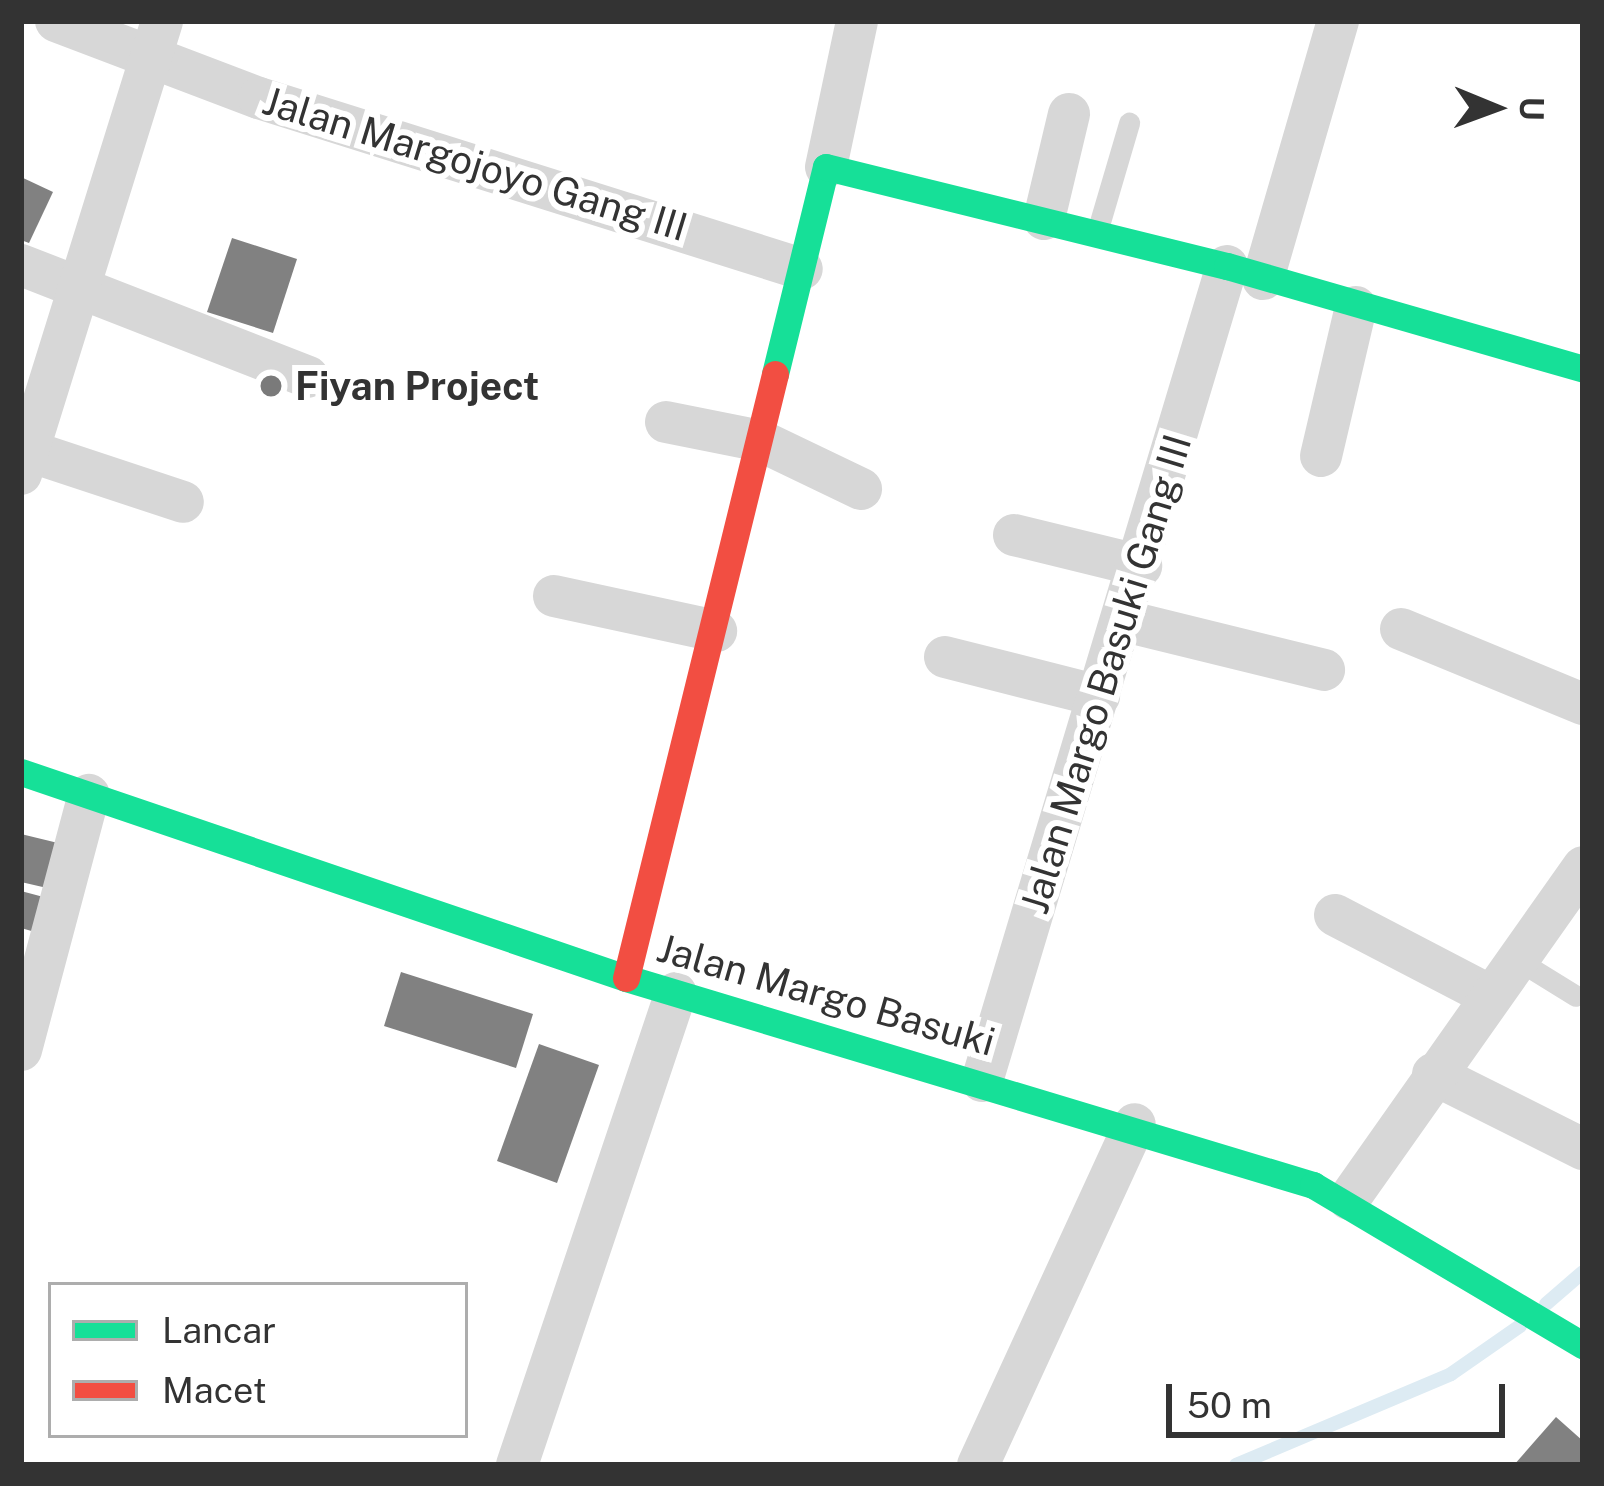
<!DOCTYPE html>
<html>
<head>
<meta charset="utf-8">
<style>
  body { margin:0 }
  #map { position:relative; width:1604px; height:1486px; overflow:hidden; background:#fff; font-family:"Public Sans",sans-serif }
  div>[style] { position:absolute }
  .stream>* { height:14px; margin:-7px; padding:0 7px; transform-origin:7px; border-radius:7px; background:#ddebf3 }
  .building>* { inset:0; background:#818181 }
  .lane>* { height:21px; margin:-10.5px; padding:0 10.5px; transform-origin:10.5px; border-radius:10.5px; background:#d7d7d7 }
  .street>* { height:42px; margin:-21px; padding:0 21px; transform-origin:21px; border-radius:21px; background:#d7d7d7 }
  .fast>* { height:27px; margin:-13.5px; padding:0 13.5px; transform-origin:13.5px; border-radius:13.5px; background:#16e098 }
  .jam>* { height:27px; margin:-13.5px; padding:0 13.5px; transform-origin:13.5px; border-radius:13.5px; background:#f24e42 }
  .dots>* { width:33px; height:33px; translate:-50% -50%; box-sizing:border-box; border:6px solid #fff; border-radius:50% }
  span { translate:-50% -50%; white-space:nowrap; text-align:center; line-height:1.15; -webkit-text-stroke:12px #fff; paint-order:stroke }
  .street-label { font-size:39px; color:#333 }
  .poi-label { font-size:39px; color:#333; font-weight:700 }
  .left { translate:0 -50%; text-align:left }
  .frame { position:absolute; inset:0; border:24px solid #333; pointer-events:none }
  .legend { position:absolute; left:48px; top:1282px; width:420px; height:156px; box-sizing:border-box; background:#fff; border:3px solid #adadad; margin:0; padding:15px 21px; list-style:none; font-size:36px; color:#333 }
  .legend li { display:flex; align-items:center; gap:24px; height:60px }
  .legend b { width:60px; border:3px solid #adadad }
  .north { position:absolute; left:1436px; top:48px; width:120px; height:120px; -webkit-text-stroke:9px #fff; paint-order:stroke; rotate:91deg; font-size:33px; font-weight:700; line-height:48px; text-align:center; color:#333 }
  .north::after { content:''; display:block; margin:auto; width:42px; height:54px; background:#333; clip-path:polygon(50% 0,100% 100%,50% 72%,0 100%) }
  .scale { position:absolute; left:1166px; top:1384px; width:339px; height:54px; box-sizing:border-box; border:6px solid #333; border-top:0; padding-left:15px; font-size:36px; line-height:42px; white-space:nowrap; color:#333; -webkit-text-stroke:9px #fff; paint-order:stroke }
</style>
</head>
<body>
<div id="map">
  <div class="stream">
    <i style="left:1546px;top:1304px;width:49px;rotate:-40.9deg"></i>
    <i style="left:1236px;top:1465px;width:233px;rotate:-22.9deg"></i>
    <i style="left:1451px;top:1374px;width:84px;rotate:-34.8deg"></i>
  </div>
  <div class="building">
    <i style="clip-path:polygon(21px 177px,53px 192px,29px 243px,21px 240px)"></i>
    <i style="clip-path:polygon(232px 238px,297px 259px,273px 333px,207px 312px)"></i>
    <i style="clip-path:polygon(21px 834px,58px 843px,47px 888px,21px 882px)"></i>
    <i style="clip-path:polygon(21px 891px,51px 899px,42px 934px,21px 928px)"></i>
    <i style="clip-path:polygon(401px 972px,533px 1014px,516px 1068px,384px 1026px)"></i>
    <i style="clip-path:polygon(539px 1044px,599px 1065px,557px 1183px,497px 1161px)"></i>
    <i style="clip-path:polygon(1556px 1417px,1583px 1441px,1583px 1465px,1514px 1465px)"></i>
  </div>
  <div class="lane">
    <i style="left:1097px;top:232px;width:114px;rotate:-73.6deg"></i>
    <i style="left:1516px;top:959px;width:70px;rotate:31.7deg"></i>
  </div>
  <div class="street">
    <i style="left:56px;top:21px;width:217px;rotate:20.8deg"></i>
    <i style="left:259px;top:98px;width:569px;rotate:17.48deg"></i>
    <i style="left:826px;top:167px;width:149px;rotate:-78deg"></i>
    <i style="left:1044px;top:219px;width:108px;rotate:-76.6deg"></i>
    <i style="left:21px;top:265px;width:308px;rotate:21.3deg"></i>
    <i style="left:1263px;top:279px;width:269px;rotate:-73.8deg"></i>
    <i style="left:666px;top:422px;width:97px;rotate:11.3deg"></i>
    <i style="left:761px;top:441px;width:111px;rotate:25.6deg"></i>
    <i style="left:29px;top:451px;width:162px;rotate:18.3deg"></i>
    <i style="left:1321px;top:456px;width:153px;rotate:-76.8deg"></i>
    <i style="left:21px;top:474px;width:474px;rotate:-72.7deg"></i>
    <i style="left:1014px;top:535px;width:131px;rotate:13.7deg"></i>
    <i style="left:554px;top:596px;width:166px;rotate:12.2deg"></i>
    <i style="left:1125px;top:621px;width:205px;rotate:13.8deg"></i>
    <i style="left:1401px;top:629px;width:197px;rotate:22.4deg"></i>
    <i style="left:945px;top:657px;width:159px;rotate:14.2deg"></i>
    <i style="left:1335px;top:915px;width:174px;rotate:27.5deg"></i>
    <i style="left:21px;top:1050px;width:264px;rotate:-75.1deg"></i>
    <i style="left:1433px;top:1074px;width:168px;rotate:26.6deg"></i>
    <i style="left:982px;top:1081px;width:851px;rotate:-73.27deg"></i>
    <i style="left:1349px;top:1199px;width:406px;rotate:-54.8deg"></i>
    <i style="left:517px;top:1465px;width:498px;rotate:-71.4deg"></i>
    <i style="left:978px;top:1465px;width:375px;rotate:-65.3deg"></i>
  </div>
  <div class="fast">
    <i style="left:775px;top:374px;width:213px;rotate:-76.2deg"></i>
    <i style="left:826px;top:167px;width:413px;rotate:13.9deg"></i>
    <i style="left:1227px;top:266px;width:371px;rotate:16.1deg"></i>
    <i style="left:21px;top:772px;width:639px;rotate:18.8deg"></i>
    <i style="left:626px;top:978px;width:718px;rotate:16.77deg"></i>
    <i style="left:1313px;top:1185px;width:314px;rotate:30.7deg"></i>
  </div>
  <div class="jam">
    <i style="left:626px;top:978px;width:622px;rotate:-76.14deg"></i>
  </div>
  <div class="dots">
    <i style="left:271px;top:386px;background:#7a7a7a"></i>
  </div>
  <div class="street-label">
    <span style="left:475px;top:164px;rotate:17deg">Jalan Margojoyo Gang III</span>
    <span style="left:1106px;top:674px;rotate:-73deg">Jalan Margo Basuki Gang III</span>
    <span style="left:826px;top:995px;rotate:16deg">Jalan Margo Basuki</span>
  </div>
  <div class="poi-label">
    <span class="left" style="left:295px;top:386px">Fiyan Project</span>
  </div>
  <div class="frame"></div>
  <ul class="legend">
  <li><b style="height:15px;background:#16e098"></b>Lancar</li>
  <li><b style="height:15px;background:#f24e42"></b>Macet</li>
  </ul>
  <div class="north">U</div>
  <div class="scale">50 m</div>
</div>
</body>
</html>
